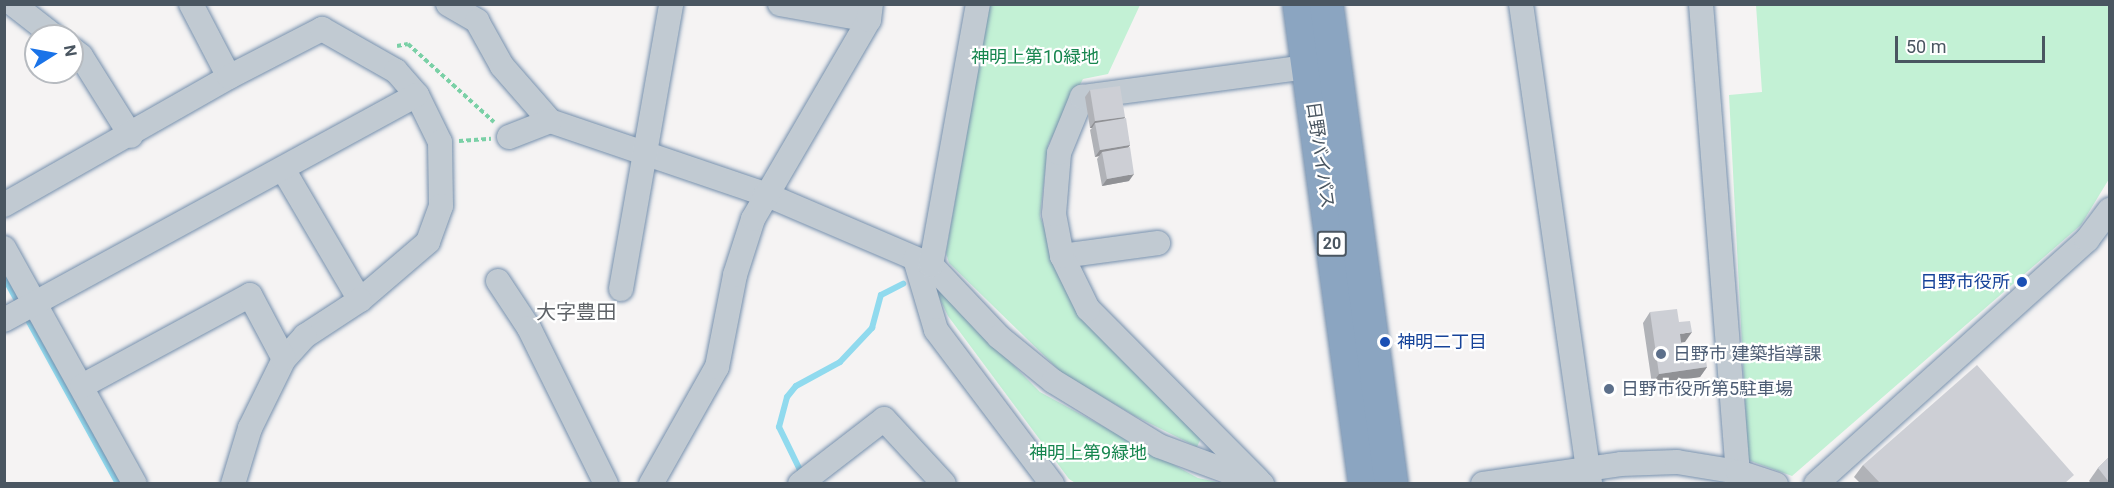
<!DOCTYPE html>
<html>
<head>
<meta charset="utf-8">
<style>
  body { margin:0 }
  #map { position:relative; width:2114px; height:488px; overflow:hidden; background:#f5f3f3; font-family:Roboto,"Noto Sans JP",sans-serif }
  div>[style] { position:absolute }
  .green>* { inset:0; background:#c3f1d5 }
  .stream>* { height:6px; margin:-3px; padding:0 3px; transform-origin:3px; border-radius:3px; background:#90daee }
  .path>* { height:4px; margin-top:-2px; transform-origin:0; background:repeating-linear-gradient(90deg,#7ad0a6 0 4.5px,transparent 0 7.5px) }
  .roads { filter:drop-shadow(0 0 2px #7690ad) drop-shadow(0 0 2px #7690ad) }
  .minor>* { height:24px; margin:-12px; padding:0 12px; transform-origin:12px; border-radius:12px; background:#c1cad2 }
  .highway>* { height:33px; margin:-16.5px; padding:0 16.5px; transform-origin:16.5px; border-radius:16.5px; background:#8ba5c1 }
  .wall>* { inset:0; background:#b0b2b7 }
  .shaded-wall>* { inset:0; background:#909195 }
  .building>* { inset:0; background:#cdcfd5 }
  .dots>* { width:16px; height:16px; translate:-50% -50%; box-sizing:border-box; border:3px solid #fff; border-radius:50% }
  span { translate:-50% -50%; white-space:nowrap; text-align:center; line-height:1.15; -webkit-text-stroke:4.5px #fff; paint-order:stroke }
  .shield-label span { padding:2px 4px; background:#fff; border:2px solid; border-radius:4px; -webkit-text-stroke-width:0 }
  .shield-label { font-size:16px; color:#4a5661; font-weight:700 }
  .park-label { font-size:18px; color:#17864f }
  .street-label { font-size:18px; color:#4a5661 }
  .transit-label { font-size:18px; color:#164399 }
  .right { translate:-100% -50%; text-align:right }
  .left { translate:0 -50%; text-align:left }
  .service-label { font-size:18px; color:#4e5e75 }
  .neighbourhood-label { font-size:20px; color:#5f6368 }
  .frame { position:absolute; inset:0; border:6px solid #4a5661; pointer-events:none }
  .north { position:absolute; left:24px; top:24px; width:60px; height:60px; box-sizing:border-box; background:#fff; border:2px solid #b7bbc0; border-radius:50%; rotate:79deg; font-size:16px; font-weight:700; line-height:24px; text-align:center; color:#4a5661 }
  .north::after { content:''; display:block; margin:auto; width:21px; height:27px; background:#1a73e8; clip-path:polygon(50% 0,100% 100%,50% 72%,0 100%) }
  .scale { position:absolute; left:1895px; top:36px; width:150px; height:27px; box-sizing:border-box; border:3px solid #4a5661; border-top:0; padding-left:8px; font-size:18px; line-height:21px; white-space:nowrap; color:#4a5661; -webkit-text-stroke:4px #fff; paint-order:stroke }
</style>
</head>
<body>
<div id="map">
  <div class="green">
    <i style="clip-path:polygon(989px 5px,1140px 5px,1108px 74px,1083px 79px,1048px 145px,1040px 216px,1071px 299px,1204px 431px,1197px 447px,1135px 416px,1062px 373px,949px 263px,946px 253px)"></i>
    <i style="clip-path:polygon(1756px 5px,2109px 5px,2109px 179px,2081px 225px,1792px 476px,1748px 460px,1729px 95px,1762px 92px)"></i>
    <i style="clip-path:polygon(932px 283px,1040px 392px,1198px 478px,1222px 483px,1077px 484px,1069px 479px,948px 316px)"></i>
  </div>
  <div class="stream">
    <i style="left:4px;top:277px;width:29px;rotate:61deg"></i>
    <i style="left:28px;top:320px;width:187px;rotate:61.2deg"></i>
    <i style="left:800px;top:470px;width:48px;rotate:-116deg"></i>
    <i style="left:779px;top:427px;width:31px;rotate:-75deg"></i>
    <i style="left:787px;top:397px;width:14px;rotate:-51deg"></i>
    <i style="left:796px;top:386px;width:50px;rotate:-28.6deg"></i>
    <i style="left:840px;top:362px;width:47px;rotate:-46.7deg"></i>
    <i style="left:872px;top:328px;width:34px;rotate:-75deg"></i>
    <i style="left:881px;top:295px;width:25px;rotate:-27deg"></i>
  </div>
  <div class="path">
    <i style="left:397px;top:46px;width:11px;rotate:-10deg"></i>
    <i style="left:408px;top:44px;width:116px;rotate:42.2deg"></i>
    <i style="left:459px;top:141px;width:32px;rotate:-4deg"></i>
  </div>
  <div class="roads">
    <div class="minor">
      <i style="left:13px;top:4px;width:52px;rotate:38deg"></i>
      <i style="left:191px;top:4px;width:82px;rotate:62.5deg"></i>
      <i style="left:448px;top:4px;width:34px;rotate:30deg"></i>
      <i style="left:477px;top:21px;width:51px;rotate:60.9deg"></i>
      <i style="left:502px;top:66px;width:73px;rotate:48.9deg"></i>
      <i style="left:550px;top:121px;width:227px;rotate:18.8deg"></i>
      <i style="left:765px;top:194px;width:181px;rotate:23.2deg"></i>
      <i style="left:931px;top:265px;width:99px;rotate:46.6deg"></i>
      <i style="left:999px;top:337px;width:70px;rotate:39.2deg"></i>
      <i style="left:1053px;top:381px;width:124px;rotate:31.5deg"></i>
      <i style="left:1159px;top:446px;width:110px;rotate:20.3deg"></i>
      <i style="left:780px;top:4px;width:90px;rotate:10.2deg"></i>
      <i style="left:1521px;top:4px;width:485px;rotate:81.8deg"></i>
      <i style="left:1701px;top:4px;width:469px;rotate:85.5deg"></i>
      <i style="left:72px;top:49px;width:11px;rotate:38deg"></i>
      <i style="left:81px;top:56px;width:94px;rotate:58deg"></i>
      <i style="left:509px;top:137px;width:44px;rotate:-21.3deg"></i>
      <i style="left:283px;top:169px;width:152px;rotate:59.6deg"></i>
      <i style="left:4px;top:205px;width:259px;rotate:-29.6deg"></i>
      <i style="left:229px;top:77px;width:105px;rotate:-27.3deg"></i>
      <i style="left:322px;top:29px;width:85px;rotate:29.6deg"></i>
      <i style="left:396px;top:71px;width:32px;rotate:49deg"></i>
      <i style="left:417px;top:95px;width:52px;rotate:63.9deg"></i>
      <i style="left:440px;top:142px;width:64px;rotate:89.1deg"></i>
      <i style="left:441px;top:206px;width:38px;rotate:110deg"></i>
      <i style="left:428px;top:242px;width:89px;rotate:139.5deg"></i>
      <i style="left:360px;top:300px;width:66px;rotate:146.8deg"></i>
      <i style="left:305px;top:336px;width:31px;rotate:132deg"></i>
      <i style="left:284px;top:359px;width:77px;rotate:116.2deg"></i>
      <i style="left:250px;top:428px;width:59px;rotate:106.9deg"></i>
      <i style="left:4px;top:248px;width:270px;rotate:61deg"></i>
      <i style="left:1062px;top:256px;width:97px;rotate:-7.7deg"></i>
      <i style="left:915px;top:259px;width:74px;rotate:73.5deg"></i>
      <i style="left:936px;top:330px;width:193px;rotate:53deg"></i>
      <i style="left:931px;top:265px;width:265px;rotate:-79.8deg"></i>
      <i style="left:498px;top:281px;width:56px;rotate:56.6deg"></i>
      <i style="left:529px;top:328px;width:174px;rotate:63.7deg"></i>
      <i style="left:621px;top:289px;width:289px;rotate:-80deg"></i>
      <i style="left:4px;top:320px;width:470px;rotate:-28.6deg"></i>
      <i style="left:82px;top:386px;width:191px;rotate:-28.4deg"></i>
      <i style="left:250px;top:295px;width:72px;rotate:62deg"></i>
      <i style="left:1258px;top:480px;width:241px;rotate:-134.8deg"></i>
      <i style="left:1088px;top:309px;width:59px;rotate:-116.1deg"></i>
      <i style="left:1062px;top:256px;width:43px;rotate:-100.8deg"></i>
      <i style="left:1054px;top:214px;width:61px;rotate:-85.3deg"></i>
      <i style="left:1059px;top:153px;width:61px;rotate:-67.7deg"></i>
      <i style="left:1082px;top:97px;width:228px;rotate:-7.6deg"></i>
      <i style="left:651px;top:484px;width:134px;rotate:-60.6deg"></i>
      <i style="left:717px;top:367px;width:94px;rotate:-78.9deg"></i>
      <i style="left:735px;top:275px;width:59px;rotate:-72.2deg"></i>
      <i style="left:753px;top:219px;width:230px;rotate:-59.8deg"></i>
      <i style="left:869px;top:20px;width:16px;rotate:-83deg"></i>
      <i style="left:800px;top:484px;width:106px;rotate:-37.7deg"></i>
      <i style="left:884px;top:419px;width:88px;rotate:47.3deg"></i>
      <i style="left:1483px;top:484px;width:139px;rotate:-8.2deg"></i>
      <i style="left:1621px;top:464px;width:56px;rotate:-2deg"></i>
      <i style="left:1677px;top:462px;width:62px;rotate:9.3deg"></i>
      <i style="left:1738px;top:472px;width:40px;rotate:18deg"></i>
      <i style="left:1816px;top:484px;width:365px;rotate:-42deg"></i>
      <i style="left:2087px;top:240px;width:38px;rotate:-53deg"></i>
    </div>
    <div class="highway">
      <i style="left:1299px;top:4px;width:485px;rotate:82.2deg"></i>
      <i style="left:1326px;top:4px;width:484px;rotate:82.3deg"></i>
    </div>
  </div>
  <div class="wall">
    <i style="clip-path:polygon(1090px 90px,1125px 117px,1124px 119px,1130px 145px,1128px 148px,1129px 181px,1102px 186px,1097px 159px,1099px 156px,1095px 157px,1090px 130px,1092px 128px,1090px 128px,1085px 97px)"></i>
    <i style="clip-path:polygon(1650px 312px,1679px 322px,1685px 342px,1681px 342px,1683px 357px,1707px 367px,1700px 377px,1652px 384px,1643px 323px)"></i>
    <i style="clip-path:polygon(2109px 457px,2109px 483px,2091px 483px,2089px 481px,2098px 468px)"></i>
    <i style="clip-path:polygon(1863px 465px,2068px 483px,1860px 483px,1854px 477px)"></i>
  </div>
  <div class="shaded-wall">
    <i style="clip-path:polygon(1125px 117px,1120px 124px,1095px 123px,1092px 128px,1090px 128px,1095px 121px)"></i>
    <i style="clip-path:polygon(1130px 145px,1125px 152px,1102px 152px,1099px 156px,1095px 157px,1100px 150px)"></i>
    <i style="clip-path:polygon(1134px 174px,1129px 181px,1102px 186px,1107px 179px)"></i>
    <i style="clip-path:polygon(1692px 332px,1685px 342px,1673px 344px,1680px 334px)"></i>
    <i style="clip-path:polygon(1707px 367px,1700px 377px,1652px 384px,1659px 374px)"></i>
  </div>
  <div class="building">
    <i style="clip-path:polygon(1120px 86px,1125px 117px,1095px 121px,1090px 90px)"></i>
    <i style="clip-path:polygon(1126px 118px,1130px 145px,1100px 150px,1095px 123px)"></i>
    <i style="clip-path:polygon(1130px 147px,1134px 174px,1107px 179px,1102px 152px)"></i>
    <i style="clip-path:polygon(1677px 309px,1679px 322px,1690px 321px,1692px 332px,1680px 334px,1683px 357px,1705px 354px,1707px 367px,1659px 374px,1650px 312px)"></i>
    <i style="clip-path:polygon(1977px 365px,2074px 475px,2065px 483px,1880px 483px,1863px 465px)"></i>
    <i style="clip-path:polygon(2109px 457px,2109px 482px,2098px 468px)"></i>
  </div>
  <div class="dots">
    <i style="left:2022px;top:282px;background:#1a4fb4"></i>
    <i style="left:1385px;top:342px;background:#1a4fb4"></i>
    <i style="left:1661px;top:354px;background:#5c6f8a"></i>
    <i style="left:1609px;top:389px;background:#5c6f8a"></i>
  </div>
  <div class="shield-label">
    <span style="left:1332px;top:244px">20</span>
  </div>
  <div class="park-label">
    <span style="left:1035px;top:57px">神明上第10緑地</span>
    <span style="left:1088px;top:453px">神明上第9緑地</span>
  </div>
  <div class="street-label">
    <span style="left:1320px;top:155px;rotate:82deg">日野バイパス</span>
  </div>
  <div class="transit-label">
    <span class="right" style="left:2010px;top:282px">日野市役所</span>
    <span class="left" style="left:1397px;top:342px">神明二丁目</span>
  </div>
  <div class="service-label">
    <span class="left" style="left:1673px;top:354px">日野市 建築指導課</span>
    <span class="left" style="left:1621px;top:389px">日野市役所第5駐車場</span>
  </div>
  <div class="neighbourhood-label">
    <span style="left:576px;top:312px">大字豊田</span>
  </div>
  <div class="frame"></div>
  <div class="north">N</div>
  <div class="scale">50 m</div>
</div>
</body>
</html>
